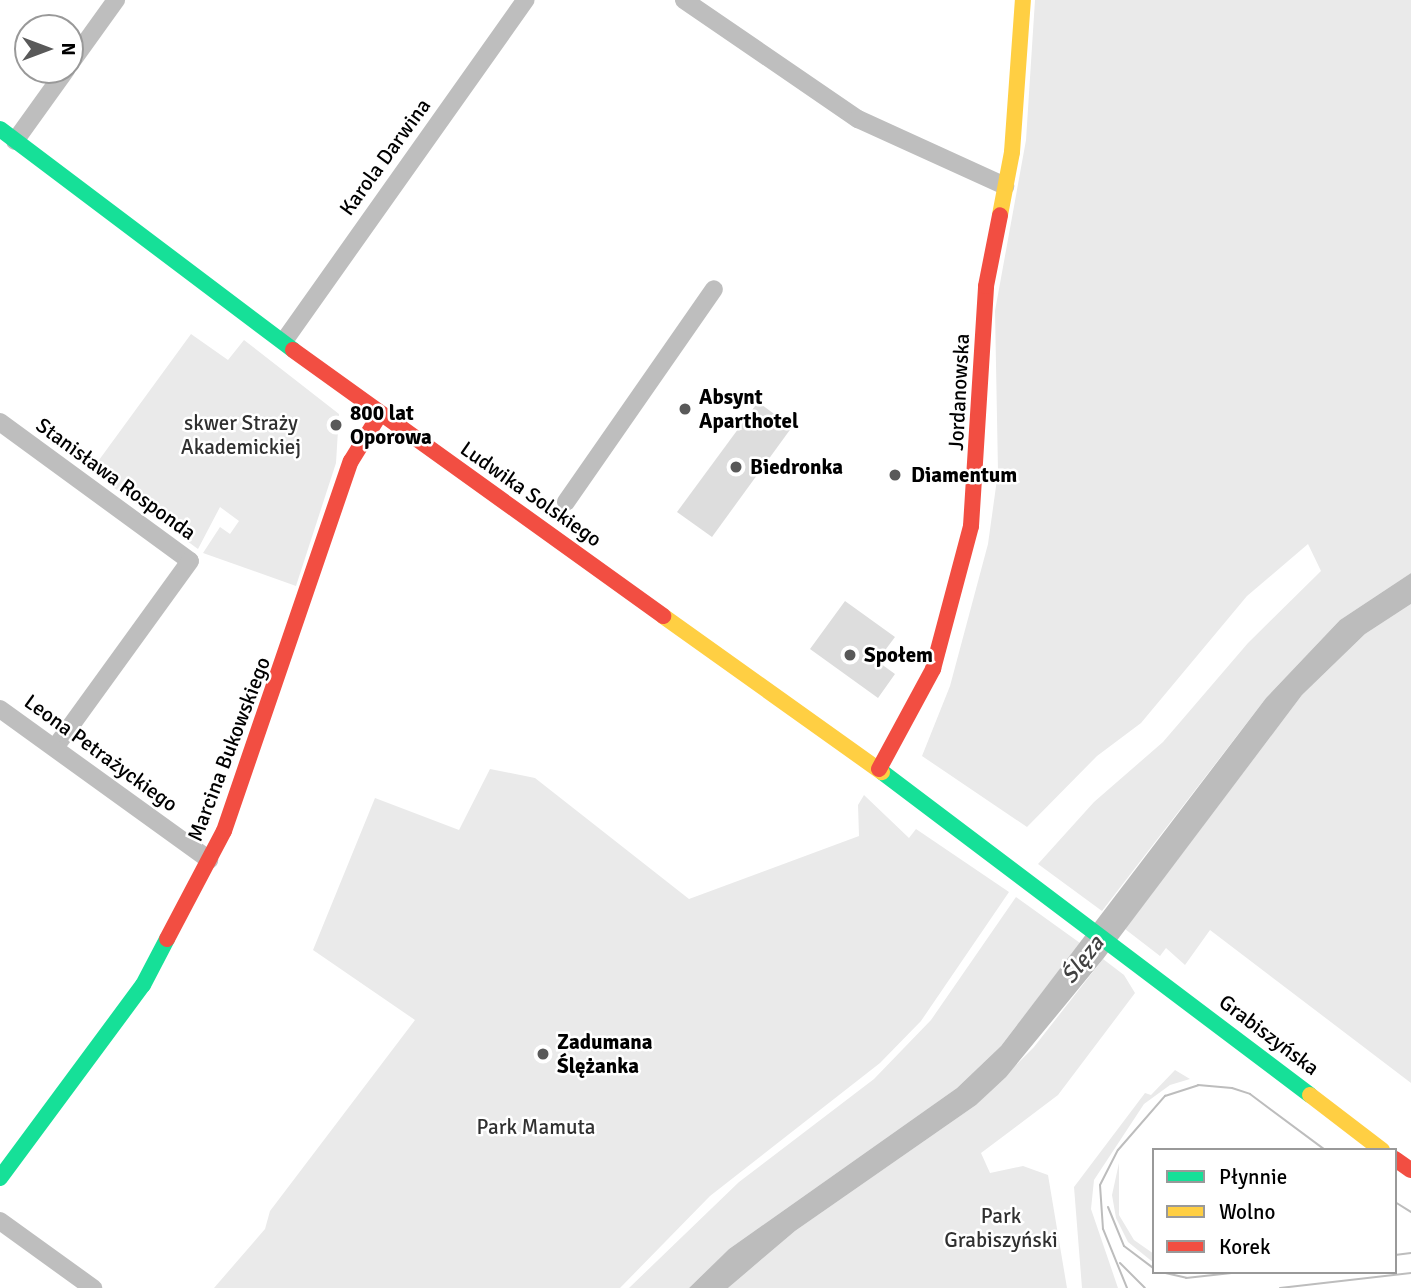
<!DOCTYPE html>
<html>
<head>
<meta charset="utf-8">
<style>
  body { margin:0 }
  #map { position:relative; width:1411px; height:1288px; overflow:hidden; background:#fff; font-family:Signika,sans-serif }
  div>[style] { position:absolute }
  .green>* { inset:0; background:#eaeaea }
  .water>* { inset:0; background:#bcbcbc }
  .building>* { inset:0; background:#ddd }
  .street>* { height:18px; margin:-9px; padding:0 9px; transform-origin:9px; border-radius:9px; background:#bebebe }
  .fast>* { height:16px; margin:-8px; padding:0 8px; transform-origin:8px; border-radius:8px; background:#16e098 }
  .slow>* { height:16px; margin:-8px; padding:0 8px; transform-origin:8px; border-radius:8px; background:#ffcf43 }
  .jam>* { height:16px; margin:-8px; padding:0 8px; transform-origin:8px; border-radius:8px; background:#f24e42 }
  .tram>* { height:2px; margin:-1px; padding:0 1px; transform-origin:1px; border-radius:1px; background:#bdbdbd }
  .dots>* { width:19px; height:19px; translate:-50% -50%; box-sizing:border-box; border:4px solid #fff; border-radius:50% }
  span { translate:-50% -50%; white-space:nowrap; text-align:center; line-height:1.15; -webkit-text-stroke:5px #fff; paint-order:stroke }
  .street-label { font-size:21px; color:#000 }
  .poi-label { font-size:21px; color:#000; font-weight:700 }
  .left { translate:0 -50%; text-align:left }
  .park-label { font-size:21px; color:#303030 }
  .water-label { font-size:23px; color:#414141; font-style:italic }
  .legend { position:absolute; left:1152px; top:1148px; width:245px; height:126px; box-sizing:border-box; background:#fff; border:2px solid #999; margin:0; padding:9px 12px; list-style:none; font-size:21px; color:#000 }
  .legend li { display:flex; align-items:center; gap:14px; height:35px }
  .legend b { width:35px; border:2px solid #999 }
  .north { position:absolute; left:14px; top:14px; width:70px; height:70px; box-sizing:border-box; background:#fff; border:2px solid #999; border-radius:50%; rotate:90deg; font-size:19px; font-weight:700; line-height:28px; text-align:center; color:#000 }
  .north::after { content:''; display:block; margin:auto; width:24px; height:32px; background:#595959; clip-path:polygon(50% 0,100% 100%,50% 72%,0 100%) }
</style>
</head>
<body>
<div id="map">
  <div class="green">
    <i style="clip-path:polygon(1035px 0,1411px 0,1411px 573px,1340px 620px,1266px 698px,1102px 911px,1038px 864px,1094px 802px,1163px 742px,1248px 643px,1321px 571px,1308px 544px,1247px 596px,1141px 723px,1097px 756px,1027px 827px,922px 756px,950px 686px,988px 544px,998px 472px,995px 311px,1026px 140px)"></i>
    <i style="clip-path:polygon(191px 334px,228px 360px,244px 340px,339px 414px,336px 463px,296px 586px,203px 553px,220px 527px,230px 534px,239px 521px,220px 507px,198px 549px,91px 471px)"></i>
    <i style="clip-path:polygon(1411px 604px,1411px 1083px,1210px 930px,1185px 965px,1166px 948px,1160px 956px,1125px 929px,1302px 695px,1365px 634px)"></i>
    <i style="clip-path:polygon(490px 769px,535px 778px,689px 899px,859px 836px,858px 805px,864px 795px,909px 838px,916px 829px,1009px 892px,921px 1021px,880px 1063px,710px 1196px,620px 1288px,214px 1288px,265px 1229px,270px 1211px,415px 1020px,313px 950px,375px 798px,459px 830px)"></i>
    <i style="clip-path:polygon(1016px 897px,1080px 943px,1001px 1046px,957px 1088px,729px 1249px,689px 1288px,629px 1288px,739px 1182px,874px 1079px,931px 1020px)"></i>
    <i style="clip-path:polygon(1103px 959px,1124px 975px,1135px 993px,1058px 1095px,981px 1153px,990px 1173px,1023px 1166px,1048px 1175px,1067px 1288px,728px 1288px,795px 1231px,976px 1105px,1034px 1047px)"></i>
    <i style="clip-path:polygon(1175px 1070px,1190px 1079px,1170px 1085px,1144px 1104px,1094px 1180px,1091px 1209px,1118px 1288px,1082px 1288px,1074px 1187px,1145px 1093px,1151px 1095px)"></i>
    <i style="clip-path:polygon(1119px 1163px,1119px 1215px,1134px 1240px,1154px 1254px,1154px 1263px,1128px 1242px,1116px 1218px,1112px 1195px)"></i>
  </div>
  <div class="water">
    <i style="clip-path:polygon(1411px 573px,1411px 604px,1365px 634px,1302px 695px,1103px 959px,1006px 1077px,976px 1105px,795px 1231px,728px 1288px,689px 1288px,729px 1249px,957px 1088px,1001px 1046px,1266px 698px,1340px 620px)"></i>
  </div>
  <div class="building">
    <i style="clip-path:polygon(758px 402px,792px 427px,712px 537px,677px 512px)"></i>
    <i style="clip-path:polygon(845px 601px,895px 637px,877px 661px,895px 674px,878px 698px,810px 649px)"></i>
  </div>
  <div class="street">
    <i style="left:684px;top:0;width:211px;rotate:34.4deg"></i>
    <i style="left:858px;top:119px;width:162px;rotate:24.5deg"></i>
    <i style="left:70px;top:64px;width:79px;rotate:-54.3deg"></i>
    <i style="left:15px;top:141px;width:87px;rotate:-54.3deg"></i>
    <i style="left:284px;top:341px;width:418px;rotate:-54.7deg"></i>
    <i style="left:0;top:422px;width:235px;rotate:36.2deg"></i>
    <i style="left:190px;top:561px;width:228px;rotate:125.9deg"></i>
    <i style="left:566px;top:502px;width:259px;rotate:-55.2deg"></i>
    <i style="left:0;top:709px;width:258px;rotate:35.8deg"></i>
    <i style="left:0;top:1221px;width:115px;rotate:35.8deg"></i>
  </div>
  <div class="fast">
    <i style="left:0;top:129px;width:367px;rotate:37deg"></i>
    <i style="left:882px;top:772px;width:536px;rotate:37.04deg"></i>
    <i style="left:0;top:1178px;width:240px;rotate:-53.5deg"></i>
    <i style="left:143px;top:985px;width:52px;rotate:-62.4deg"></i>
  </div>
  <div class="slow">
    <i style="left:1000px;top:215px;width:64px;rotate:-79.2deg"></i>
    <i style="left:1012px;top:152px;width:152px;rotate:-85.9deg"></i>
    <i style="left:663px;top:616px;width:269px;rotate:35.5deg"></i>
    <i style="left:1310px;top:1095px;width:91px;rotate:37.4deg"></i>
  </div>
  <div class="jam">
    <i style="left:293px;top:350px;width:456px;rotate:35.7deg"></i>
    <i style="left:879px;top:769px;width:114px;rotate:-61.6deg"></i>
    <i style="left:933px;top:669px;width:148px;rotate:-75.1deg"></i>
    <i style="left:971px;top:526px;width:240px;rotate:-86.4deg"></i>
    <i style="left:986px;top:286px;width:72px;rotate:-78.8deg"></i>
    <i style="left:167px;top:939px;width:122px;rotate:-62.2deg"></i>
    <i style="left:224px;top:831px;width:391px;rotate:-71.1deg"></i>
    <i style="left:351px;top:461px;width:55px;rotate:-58.3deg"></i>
    <i style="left:1395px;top:1159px;width:19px;rotate:35deg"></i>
  </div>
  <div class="tram">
    <i style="left:1395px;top:1202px;width:19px;rotate:32deg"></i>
    <i style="left:1108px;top:1207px;width:42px;rotate:67.7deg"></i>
    <i style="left:1124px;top:1246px;width:38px;rotate:37deg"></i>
    <i style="left:1395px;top:1255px;width:16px;rotate:-7deg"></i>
    <i style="left:1120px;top:1263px;width:35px;rotate:45deg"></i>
    <i style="left:1161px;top:1272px;width:26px;rotate:13deg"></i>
    <i style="left:1186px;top:1278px;width:55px;rotate:-6.2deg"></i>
    <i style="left:1127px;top:1288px;width:64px;rotate:-112.1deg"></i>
    <i style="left:1103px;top:1229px;width:44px;rotate:-93.9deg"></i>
    <i style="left:1100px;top:1185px;width:39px;rotate:-63deg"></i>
    <i style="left:1118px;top:1150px;width:72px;rotate:-49deg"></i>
    <i style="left:1165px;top:1096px;width:35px;rotate:-18deg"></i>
    <i style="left:1198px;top:1085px;width:34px;rotate:5deg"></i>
    <i style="left:1232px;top:1088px;width:19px;rotate:18deg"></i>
    <i style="left:1250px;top:1094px;width:94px;rotate:36.7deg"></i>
    <i style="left:1280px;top:1288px;width:132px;rotate:-6.5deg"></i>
  </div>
  <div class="dots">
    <i style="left:685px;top:409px;background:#595959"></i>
    <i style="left:336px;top:425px;background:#595959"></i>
    <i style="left:736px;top:467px;background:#595959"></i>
    <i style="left:895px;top:475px;background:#595959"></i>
    <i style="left:850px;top:655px;background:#595959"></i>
    <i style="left:543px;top:1054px;background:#595959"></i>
  </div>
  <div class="street-label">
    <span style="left:385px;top:157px;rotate:-54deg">Karola Darwina</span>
    <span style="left:959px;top:392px;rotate:-87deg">Jordanowska</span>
    <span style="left:116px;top:479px;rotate:36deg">Stanisława Rosponda</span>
    <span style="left:531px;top:494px;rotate:35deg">Ludwika Solskiego</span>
    <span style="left:229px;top:749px;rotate:-69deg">Marcina Bukowskiego</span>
    <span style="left:101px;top:753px;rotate:36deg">Leona Petrażyckiego</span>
    <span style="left:1269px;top:1035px;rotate:37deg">Grabiszyńska</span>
  </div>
  <div class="poi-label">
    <span class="left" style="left:699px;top:409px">Absynt<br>Aparthotel</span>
    <span class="left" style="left:350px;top:425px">800 lat<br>Oporowa</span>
    <span class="left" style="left:750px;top:467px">Biedronka</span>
    <span class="left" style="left:911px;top:475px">Diamentum</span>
    <span class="left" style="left:864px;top:655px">Społem</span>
    <span class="left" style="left:557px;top:1054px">Zadumana<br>Ślężanka</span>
  </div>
  <div class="park-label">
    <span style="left:241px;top:435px">skwer Straży<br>Akademickiej</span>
    <span style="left:536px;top:1127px">Park Mamuta</span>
    <span style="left:1001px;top:1228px">Park<br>Grabiszyński</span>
  </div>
  <div class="water-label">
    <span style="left:1083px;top:960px;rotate:-52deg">Ślęza</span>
  </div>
  <ul class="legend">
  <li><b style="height:9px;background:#16e098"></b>Płynnie</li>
  <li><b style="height:9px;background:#ffcf43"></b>Wolno</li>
  <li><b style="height:9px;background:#f24e42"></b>Korek</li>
  </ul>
  <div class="north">N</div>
</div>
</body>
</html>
